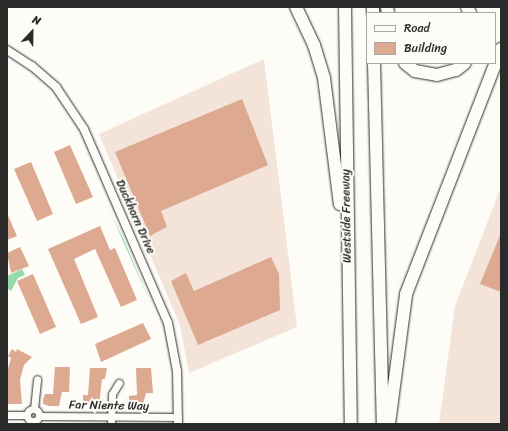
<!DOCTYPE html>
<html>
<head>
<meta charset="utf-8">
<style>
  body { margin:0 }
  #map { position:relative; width:508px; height:431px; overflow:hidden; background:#fdfcf7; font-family:Sriracha,sans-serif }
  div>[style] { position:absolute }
  .built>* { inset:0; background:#f3e3d8 }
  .green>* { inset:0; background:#95dba9 }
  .building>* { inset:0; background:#dda991 }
  .roads { filter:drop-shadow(0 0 1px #2b2b2b) drop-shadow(0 0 1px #2b2b2b) }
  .minor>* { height:7px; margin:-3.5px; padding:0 3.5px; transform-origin:3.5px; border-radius:3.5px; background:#fdfcf7 }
  .minor>.ring { margin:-3.5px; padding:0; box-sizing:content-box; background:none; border:7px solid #fdfcf7; border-radius:50% }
  .tertiary>* { height:8px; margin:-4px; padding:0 4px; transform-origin:4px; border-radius:4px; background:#fdfcf7 }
  .motorway>* { height:12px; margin:-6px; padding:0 6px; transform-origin:6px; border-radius:6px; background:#fdfcf7 }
  span { translate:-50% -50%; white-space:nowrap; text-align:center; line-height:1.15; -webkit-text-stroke:4px #fdfcf7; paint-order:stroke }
  .street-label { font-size:12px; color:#2b2b2b }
  .frame { position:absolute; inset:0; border:8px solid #2b2b2b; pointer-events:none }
  .legend { position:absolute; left:366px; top:12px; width:130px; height:52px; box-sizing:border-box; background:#fdfcf7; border:1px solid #a9a8a5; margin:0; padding:5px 7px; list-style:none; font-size:12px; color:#2b2b2b }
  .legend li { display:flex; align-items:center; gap:8px; height:20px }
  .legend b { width:20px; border:1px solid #a9a8a5 }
  .north { position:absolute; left:12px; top:12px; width:40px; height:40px; -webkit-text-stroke:3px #fdfcf7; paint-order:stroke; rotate:22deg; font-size:11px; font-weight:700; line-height:16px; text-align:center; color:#2b2b2b }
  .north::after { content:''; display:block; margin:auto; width:14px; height:18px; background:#2b2b2b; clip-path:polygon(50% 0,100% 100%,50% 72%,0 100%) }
</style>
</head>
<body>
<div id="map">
  <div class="built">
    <i style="clip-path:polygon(264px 59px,297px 327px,189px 373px,180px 325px,99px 134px)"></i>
    <i style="clip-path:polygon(501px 187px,501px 424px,439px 424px,455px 306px)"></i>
  </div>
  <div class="green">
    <i style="clip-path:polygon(112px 216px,124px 240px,150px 302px)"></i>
    <i style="clip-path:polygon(22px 269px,25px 275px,18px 278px,11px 291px,7px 288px,7px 276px)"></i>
  </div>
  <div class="building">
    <i style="clip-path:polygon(242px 99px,268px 165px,161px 211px,167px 227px,150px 236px,115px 152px)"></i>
    <i style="clip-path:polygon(70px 145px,93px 197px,76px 204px,54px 152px)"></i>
    <i style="clip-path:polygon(31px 162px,53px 214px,37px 221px,14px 169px)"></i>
    <i style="clip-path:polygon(7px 213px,17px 236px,7px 240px)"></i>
    <i style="clip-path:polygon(100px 226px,110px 250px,115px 248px,137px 300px,121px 307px,95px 249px,74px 259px,98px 317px,81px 324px,48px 249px)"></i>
    <i style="clip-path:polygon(501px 233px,501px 292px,480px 284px)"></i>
    <i style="clip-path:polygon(20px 247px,29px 266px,11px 273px,7px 253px)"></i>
    <i style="clip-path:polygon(271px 257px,279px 274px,280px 310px,198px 345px,171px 281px,186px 273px,194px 291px)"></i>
    <i style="clip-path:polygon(33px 274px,56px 327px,40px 334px,17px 281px)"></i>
    <i style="clip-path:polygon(143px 323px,151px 339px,101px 362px,95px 344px)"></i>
    <i style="clip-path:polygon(12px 349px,16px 352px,17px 349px,32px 357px,24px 365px,20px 380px,22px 404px,7px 404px,7px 372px,11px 358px,8px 356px)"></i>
    <i style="clip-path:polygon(55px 367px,70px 367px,69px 392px,62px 392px,59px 406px,49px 406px,43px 404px,43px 400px,45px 394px,53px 394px)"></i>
    <i style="clip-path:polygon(90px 368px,107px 368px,105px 379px,102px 379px,99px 406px,83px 406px,83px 395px,88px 395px)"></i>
    <i style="clip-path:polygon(136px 368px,151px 368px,153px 393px,146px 393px,143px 404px,129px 405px,129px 396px,137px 395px)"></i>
  </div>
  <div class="roads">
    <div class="minor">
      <i class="ring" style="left:27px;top:409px;width:5px;height:5px"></i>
      <i style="left:34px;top:409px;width:30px;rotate:-84deg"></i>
      <i style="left:7px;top:415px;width:20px"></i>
      <i style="left:40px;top:416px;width:138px;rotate:0.4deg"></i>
      <i style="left:111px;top:424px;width:30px;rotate:-88deg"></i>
      <i style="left:112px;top:394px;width:13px;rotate:-58deg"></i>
    </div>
    <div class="tertiary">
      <i style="left:7px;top:50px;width:30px;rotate:33deg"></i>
      <i style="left:32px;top:66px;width:32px;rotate:41deg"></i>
      <i style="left:56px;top:87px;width:50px;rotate:56.3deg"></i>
      <i style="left:84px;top:129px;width:211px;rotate:66.6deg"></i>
      <i style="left:168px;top:323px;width:49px;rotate:79.4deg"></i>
      <i style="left:177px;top:371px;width:53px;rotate:88.9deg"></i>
    </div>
    <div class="motorway">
      <i style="left:296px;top:7px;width:42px;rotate:64.7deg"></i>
      <i style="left:314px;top:45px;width:34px;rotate:73deg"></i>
      <i style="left:324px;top:78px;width:127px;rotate:82.8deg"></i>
      <i style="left:345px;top:7px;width:417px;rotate:89.2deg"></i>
      <i style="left:373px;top:7px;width:6px;rotate:90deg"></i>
      <i style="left:387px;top:7px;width:6px;rotate:81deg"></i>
      <i style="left:467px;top:7px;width:7px;rotate:63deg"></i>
      <i style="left:374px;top:63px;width:361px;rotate:88.6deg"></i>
      <i style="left:405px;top:63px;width:13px;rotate:39deg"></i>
      <i style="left:415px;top:71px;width:22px;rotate:10deg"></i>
      <i style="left:437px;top:75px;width:20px;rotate:-15deg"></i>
      <i style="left:456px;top:70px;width:11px;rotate:-38deg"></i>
      <i style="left:389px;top:424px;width:131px;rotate:-82.5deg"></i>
      <i style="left:406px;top:294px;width:263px;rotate:-68.8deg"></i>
    </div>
  </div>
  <div class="street-label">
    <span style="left:347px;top:216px;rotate:-91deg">Westside Freeway</span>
    <span style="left:135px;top:217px;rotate:66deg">Duckhorn Drive</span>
    <span style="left:109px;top:406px;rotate:1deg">Far Niente Way</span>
  </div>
  <div class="frame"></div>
  <ul class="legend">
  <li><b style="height:5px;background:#fdfcf7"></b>Road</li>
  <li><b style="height:11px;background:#dda991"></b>Building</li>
  </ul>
  <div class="north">N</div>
</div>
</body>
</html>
